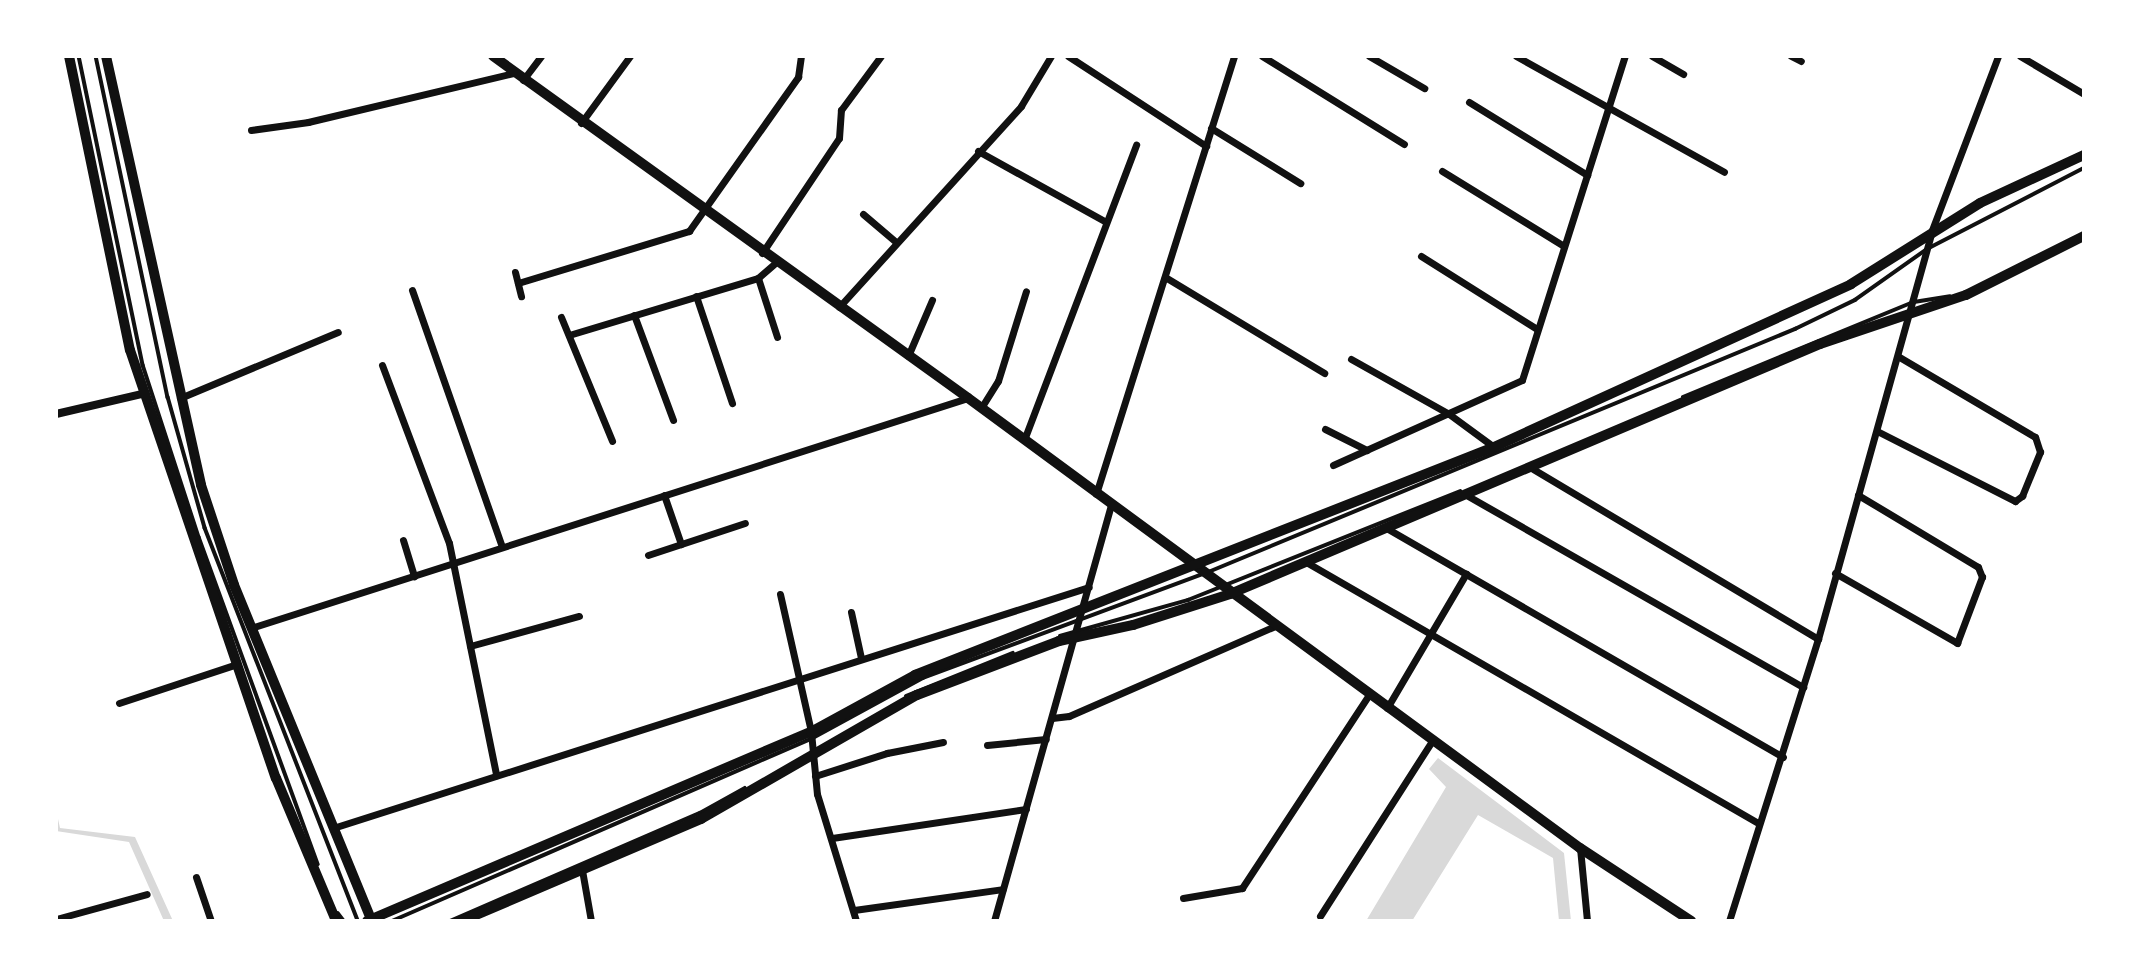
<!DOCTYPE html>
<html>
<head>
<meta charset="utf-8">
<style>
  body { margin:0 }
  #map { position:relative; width:2140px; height:977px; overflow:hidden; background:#fff; font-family:Jost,sans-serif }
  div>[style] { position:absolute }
  .water>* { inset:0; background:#d9d9d9 }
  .service>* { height:3.5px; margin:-1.75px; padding:0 1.75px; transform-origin:1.75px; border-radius:1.75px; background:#111 }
  .minor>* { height:7px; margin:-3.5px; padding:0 3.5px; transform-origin:3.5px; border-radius:3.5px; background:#111 }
  .tertiary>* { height:8px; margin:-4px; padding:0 4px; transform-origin:4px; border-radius:4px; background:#111 }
  .secondary>* { height:10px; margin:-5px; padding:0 5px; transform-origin:5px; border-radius:5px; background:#111 }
  .primary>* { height:10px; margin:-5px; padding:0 5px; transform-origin:5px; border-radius:5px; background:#111 }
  span { translate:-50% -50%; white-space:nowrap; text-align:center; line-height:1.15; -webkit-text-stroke:6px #fff; paint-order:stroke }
  .frame { position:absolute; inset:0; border:58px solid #fff; pointer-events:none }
</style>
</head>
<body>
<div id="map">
  <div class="water">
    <i style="clip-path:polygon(1438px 758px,1564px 853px,1571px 921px,1559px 921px,1553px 858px,1478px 815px,1412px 921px,1366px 921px,1446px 787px,1429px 769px)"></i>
    <i style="clip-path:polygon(56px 810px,60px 828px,135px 837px,173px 921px,164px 921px,129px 842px,56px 831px)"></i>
  </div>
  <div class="service">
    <i style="left:79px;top:56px;width:316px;rotate:78.3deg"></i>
    <i style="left:143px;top:365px;width:181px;rotate:72deg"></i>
    <i style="left:199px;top:537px;width:348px;rotate:70deg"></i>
    <i style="left:96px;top:56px;width:349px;rotate:78.1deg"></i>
    <i style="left:168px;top:397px;width:136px;rotate:74.2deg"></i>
    <i style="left:205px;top:528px;width:422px;rotate:68.7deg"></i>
    <i style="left:1683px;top:397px;width:250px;rotate:-22.4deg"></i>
    <i style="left:1914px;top:302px;width:36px;rotate:-9deg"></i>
    <i style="left:1060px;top:636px;width:133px;rotate:-15.7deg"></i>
    <i style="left:1188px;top:600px;width:293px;rotate:-21.8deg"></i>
    <i style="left:906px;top:696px;width:115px;rotate:-21.9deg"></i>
    <i style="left:338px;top:913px;width:10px;rotate:53deg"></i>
    <i style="left:392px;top:921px;width:457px;rotate:-23.5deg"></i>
    <i style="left:811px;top:739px;width:128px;rotate:-28.6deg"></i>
    <i style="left:923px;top:678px;width:302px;rotate:-20.4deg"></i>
    <i style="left:1206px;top:573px;width:638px;rotate:-22.5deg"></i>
    <i style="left:1795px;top:329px;width:67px;rotate:-25.8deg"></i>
    <i style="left:1855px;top:300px;width:88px;rotate:-35.3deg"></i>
    <i style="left:1927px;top:249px;width:177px;rotate:-27.3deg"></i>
    <i style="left:450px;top:921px;width:272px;rotate:-23.4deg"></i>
    <i style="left:700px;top:813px;width:51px;rotate:-29.1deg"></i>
  </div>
  <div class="minor">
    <i style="left:1068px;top:56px;width:165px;rotate:33.1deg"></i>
    <i style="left:1262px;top:56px;width:167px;rotate:31.8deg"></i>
    <i style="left:1369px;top:56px;width:64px;rotate:30.2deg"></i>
    <i style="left:1516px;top:56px;width:238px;rotate:29.1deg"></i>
    <i style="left:1652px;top:56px;width:36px;rotate:30deg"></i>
    <i style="left:1791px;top:56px;width:11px;rotate:27deg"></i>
    <i style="left:2020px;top:56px;width:74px;rotate:30.7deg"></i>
    <i style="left:523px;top:80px;width:30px;rotate:-53deg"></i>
    <i style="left:1469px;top:102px;width:139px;rotate:31.7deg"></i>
    <i style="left:581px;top:123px;width:83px;rotate:-53.8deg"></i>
    <i style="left:1211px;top:128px;width:105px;rotate:31.7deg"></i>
    <i style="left:251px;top:130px;width:58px;rotate:-8deg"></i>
    <i style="left:308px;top:122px;width:212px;rotate:-13.4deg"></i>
    <i style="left:978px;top:151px;width:146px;rotate:29deg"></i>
    <i style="left:1442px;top:171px;width:143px;rotate:31.6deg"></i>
    <i style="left:863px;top:214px;width:43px;rotate:40.3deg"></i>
    <i style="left:762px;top:253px;width:138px;rotate:-56.2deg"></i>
    <i style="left:839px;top:138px;width:28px;rotate:-86deg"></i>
    <i style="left:841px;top:110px;width:67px;rotate:-53.5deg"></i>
    <i style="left:1421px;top:256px;width:137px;rotate:32.2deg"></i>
    <i style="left:515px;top:272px;width:25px;rotate:76deg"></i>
    <i style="left:1165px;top:277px;width:186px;rotate:31.1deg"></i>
    <i style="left:758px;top:278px;width:62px;rotate:72.1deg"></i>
    <i style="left:518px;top:283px;width:179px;rotate:-16.9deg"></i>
    <i style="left:689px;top:231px;width:189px;rotate:-54.7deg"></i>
    <i style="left:798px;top:77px;width:21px;rotate:-82deg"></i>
    <i style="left:412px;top:290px;width:272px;rotate:70.7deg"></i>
    <i style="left:696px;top:296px;width:113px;rotate:71.4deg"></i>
    <i style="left:839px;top:307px;width:271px;rotate:-47.8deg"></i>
    <i style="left:1021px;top:106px;width:58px;rotate:-59deg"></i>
    <i style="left:634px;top:315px;width:112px;rotate:69.6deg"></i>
    <i style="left:561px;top:317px;width:134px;rotate:67.6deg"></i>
    <i style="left:569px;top:335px;width:197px;rotate:-16.8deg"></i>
    <i style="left:758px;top:278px;width:23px;rotate:-41deg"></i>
    <i style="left:908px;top:356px;width:61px;rotate:-66.8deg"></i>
    <i style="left:1351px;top:359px;width:112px;rotate:29.3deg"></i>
    <i style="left:1449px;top:414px;width:56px;rotate:36.3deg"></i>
    <i style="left:382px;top:365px;width:190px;rotate:69.4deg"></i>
    <i style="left:449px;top:543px;width:237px;rotate:78.5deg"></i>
    <i style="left:180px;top:398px;width:171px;rotate:-22.7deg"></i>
    <i style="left:981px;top:408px;width:32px;rotate:-58deg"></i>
    <i style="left:998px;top:381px;width:94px;rotate:-72.7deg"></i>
    <i style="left:1325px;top:429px;width:47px;rotate:26.6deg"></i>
    <i style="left:1877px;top:431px;width:155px;rotate:26.9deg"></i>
    <i style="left:2015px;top:501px;width:9px;rotate:-36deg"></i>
    <i style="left:2022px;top:496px;width:48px;rotate:-67.8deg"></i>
    <i style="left:2040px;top:452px;width:16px;rotate:-108deg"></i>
    <i style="left:2035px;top:437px;width:158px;rotate:-149.5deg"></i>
    <i style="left:1024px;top:440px;width:316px;rotate:-69.2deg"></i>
    <i style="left:1333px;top:465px;width:207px;rotate:-24.2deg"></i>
    <i style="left:1522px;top:380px;width:340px;rotate:-72.4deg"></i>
    <i style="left:1533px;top:469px;width:332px;rotate:30.8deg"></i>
    <i style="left:1096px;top:494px;width:459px;rotate:-72.5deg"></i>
    <i style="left:664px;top:495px;width:52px;rotate:70.9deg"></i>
    <i style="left:1468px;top:496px;width:386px;rotate:29.7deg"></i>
    <i style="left:1388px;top:529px;width:456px;rotate:30deg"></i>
    <i style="left:403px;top:540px;width:38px;rotate:73deg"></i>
    <i style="left:648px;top:555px;width:102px;rotate:-18.3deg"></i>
    <i style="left:1306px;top:562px;width:522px;rotate:30deg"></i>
    <i style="left:1835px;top:573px;width:141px;rotate:29.8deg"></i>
    <i style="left:1957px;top:643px;width:71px;rotate:-69.3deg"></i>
    <i style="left:1982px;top:577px;width:11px;rotate:-112deg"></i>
    <i style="left:1978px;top:567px;width:140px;rotate:-149deg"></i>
    <i style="left:780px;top:594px;width:141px;rotate:77.3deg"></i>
    <i style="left:811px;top:732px;width:62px;rotate:84.5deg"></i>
    <i style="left:817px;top:794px;width:133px;rotate:72.9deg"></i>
    <i style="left:851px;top:612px;width:47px;rotate:77.7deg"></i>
    <i style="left:251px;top:628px;width:753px;rotate:-17.79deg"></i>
    <i style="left:470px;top:646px;width:113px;rotate:-15.4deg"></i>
    <i style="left:119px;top:703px;width:124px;rotate:-18.3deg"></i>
    <i style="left:1387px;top:708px;width:156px;rotate:-59.5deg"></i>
    <i style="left:1052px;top:718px;width:17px;rotate:-7deg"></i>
    <i style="left:1069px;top:716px;width:225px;rotate:-23.6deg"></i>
    <i style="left:987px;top:745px;width:59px;rotate:-5.8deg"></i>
    <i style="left:815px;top:776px;width:76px;rotate:-17.7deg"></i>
    <i style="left:887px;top:753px;width:57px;rotate:-11.1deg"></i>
    <i style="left:336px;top:827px;width:790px;rotate:-17.68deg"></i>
    <i style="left:832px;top:838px;width:196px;rotate:-8.5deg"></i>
    <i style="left:1580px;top:848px;width:73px;rotate:84.5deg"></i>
    <i style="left:582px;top:870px;width:52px;rotate:80deg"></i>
    <i style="left:196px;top:877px;width:46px;rotate:71.2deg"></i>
    <i style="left:1183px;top:898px;width:60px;rotate:-9.6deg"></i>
    <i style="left:1242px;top:888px;width:231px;rotate:-56.7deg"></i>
    <i style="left:854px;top:910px;width:150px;rotate:-8deg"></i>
    <i style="left:1320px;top:916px;width:208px;rotate:-57.4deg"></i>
    <i style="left:56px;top:919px;width:94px;rotate:-15.4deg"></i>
    <i style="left:994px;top:921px;width:432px;rotate:-74.3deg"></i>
    <i style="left:1729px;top:921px;width:296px;rotate:-72.5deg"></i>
    <i style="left:1818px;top:639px;width:425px;rotate:-74.4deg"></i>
    <i style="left:1932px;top:230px;width:186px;rotate:-69.2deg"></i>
  </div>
  <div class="tertiary">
    <i style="left:56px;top:414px;width:92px;rotate:-13.1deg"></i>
  </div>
  <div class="secondary">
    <i style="left:493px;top:56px;width:585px;rotate:35.75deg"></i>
    <i style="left:968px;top:398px;width:760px;rotate:36.33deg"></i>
    <i style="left:1580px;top:848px;width:133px;rotate:33.3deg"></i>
    <i style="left:367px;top:921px;width:483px;rotate:-23.1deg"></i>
    <i style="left:811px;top:732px;width:119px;rotate:-28.7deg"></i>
    <i style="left:915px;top:675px;width:622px;rotate:-21.49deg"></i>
    <i style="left:1494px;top:447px;width:392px;rotate:-24.5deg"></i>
    <i style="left:1851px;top:284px;width:152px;rotate:-32.1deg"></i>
    <i style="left:1980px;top:203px;width:115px;rotate:-24.8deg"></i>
    <i style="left:462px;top:921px;width:260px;rotate:-23.1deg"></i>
    <i style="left:701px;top:819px;width:249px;rotate:-29.9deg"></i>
    <i style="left:917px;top:695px;width:152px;rotate:-20.8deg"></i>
    <i style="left:1059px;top:641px;width:76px;rotate:-12.2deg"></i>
    <i style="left:1133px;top:625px;width:102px;rotate:-17.7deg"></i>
    <i style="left:1230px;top:594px;width:641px;rotate:-22.96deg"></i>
    <i style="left:1820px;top:344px;width:154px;rotate:-18.6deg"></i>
    <i style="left:1966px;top:295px;width:132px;rotate:-26.6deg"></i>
  </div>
  <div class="primary">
    <i style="left:69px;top:56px;width:300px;rotate:78.3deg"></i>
    <i style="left:130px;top:350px;width:452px;rotate:71.2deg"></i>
    <i style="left:276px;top:778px;width:155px;rotate:67.2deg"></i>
    <i style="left:106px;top:56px;width:439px;rotate:77.5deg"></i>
    <i style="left:201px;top:485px;width:105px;rotate:71.7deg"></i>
    <i style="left:234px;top:585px;width:363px;rotate:67.7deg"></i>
  </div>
  <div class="frame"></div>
</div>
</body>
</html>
